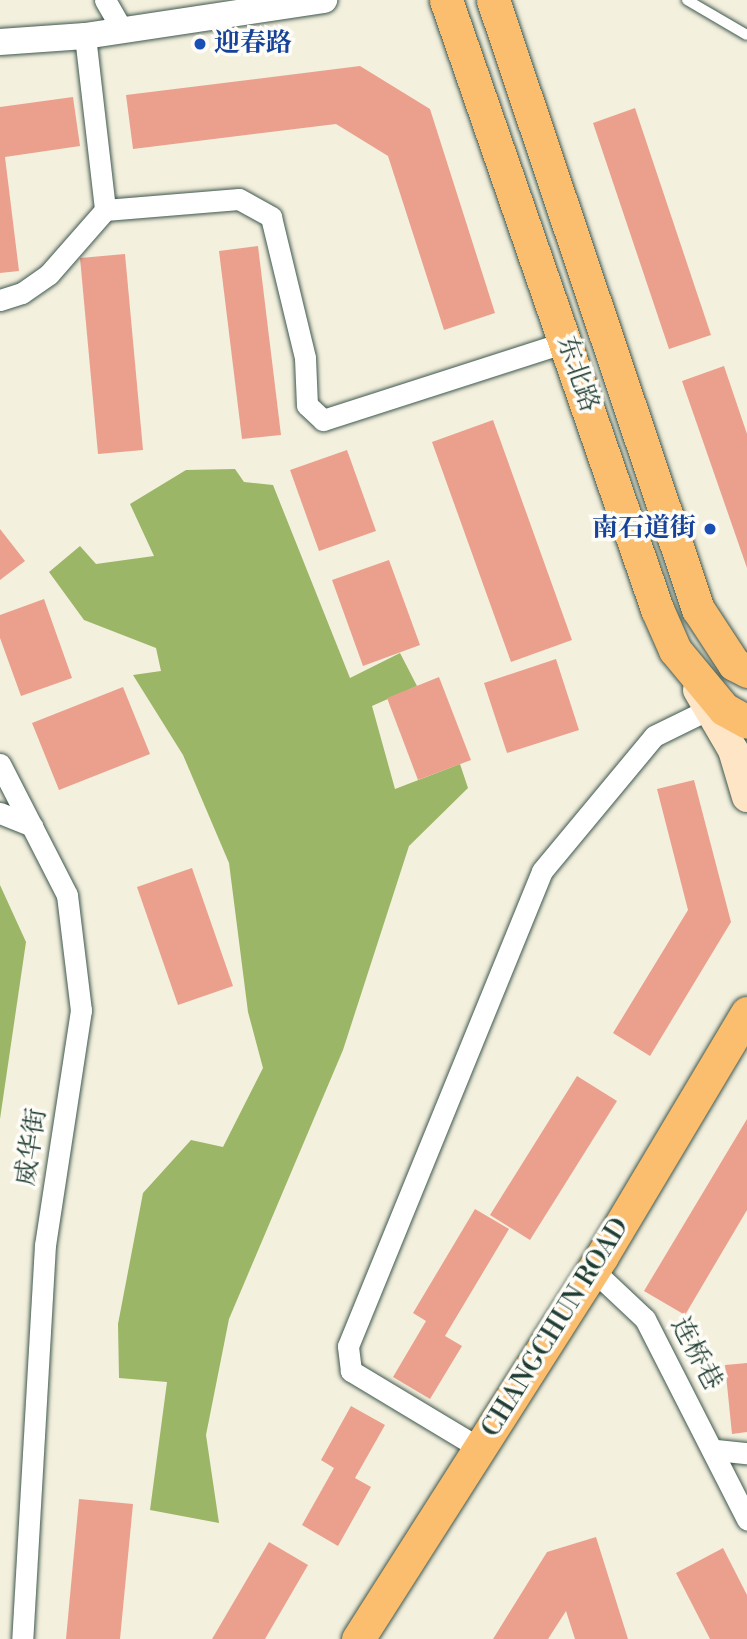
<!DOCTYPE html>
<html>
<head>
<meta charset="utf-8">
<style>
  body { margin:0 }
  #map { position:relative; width:747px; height:1639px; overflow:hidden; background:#f4f0de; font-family:"Libre Bodoni","Noto Serif SC",serif }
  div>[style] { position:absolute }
  .forest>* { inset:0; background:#9bb667 }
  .building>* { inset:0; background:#eba08e }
  .roads { filter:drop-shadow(0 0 2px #3f584e) drop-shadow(0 0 2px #3f584e) }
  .service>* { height:10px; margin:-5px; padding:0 5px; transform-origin:5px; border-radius:5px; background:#fff }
  .minor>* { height:21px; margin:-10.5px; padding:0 10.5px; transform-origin:10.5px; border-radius:10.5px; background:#fff }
  .tertiary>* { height:26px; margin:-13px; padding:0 13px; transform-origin:13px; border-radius:13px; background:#fff }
  .secondary>* { height:30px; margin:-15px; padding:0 15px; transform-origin:15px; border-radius:15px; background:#fde5c5 }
  .primary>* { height:33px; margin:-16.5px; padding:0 16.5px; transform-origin:16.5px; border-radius:16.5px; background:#fbbd6e }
  .dots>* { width:19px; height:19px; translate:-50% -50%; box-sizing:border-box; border:4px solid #fdfcf7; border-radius:50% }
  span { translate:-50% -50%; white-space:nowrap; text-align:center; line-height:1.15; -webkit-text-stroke:7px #fdfcf7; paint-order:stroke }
  .transit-label { font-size:26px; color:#164399; font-weight:700 }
  .left { translate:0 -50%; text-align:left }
  .right { translate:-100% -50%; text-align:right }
  .street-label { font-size:26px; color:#1f3d34 }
</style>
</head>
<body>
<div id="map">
  <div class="forest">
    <i style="clip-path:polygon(235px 469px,244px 482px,273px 485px,350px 678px,400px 653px,417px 686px,372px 706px,395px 789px,460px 764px,468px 788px,409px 846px,343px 1050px,229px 1319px,206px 1435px,219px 1523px,150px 1510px,167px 1382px,119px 1378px,118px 1324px,143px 1193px,191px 1140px,223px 1147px,263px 1068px,248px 1012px,229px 863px,183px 755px,133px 675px,161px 671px,156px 648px,84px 620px,49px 572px,80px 546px,96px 564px,154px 556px,130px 504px,186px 470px)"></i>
    <i style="clip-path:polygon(0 885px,26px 942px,0 1119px)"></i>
  </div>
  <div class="building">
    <i style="clip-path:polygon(360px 66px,430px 109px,495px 313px,444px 330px,388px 156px,336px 124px,133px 149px,126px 95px)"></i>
    <i style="clip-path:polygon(73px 97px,80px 146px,5px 157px,19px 271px,0 273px,0 107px)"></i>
    <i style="clip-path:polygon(635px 108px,711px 335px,669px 349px,593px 123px)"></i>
    <i style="clip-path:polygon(258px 246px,281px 435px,242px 439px,219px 251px)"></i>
    <i style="clip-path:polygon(125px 254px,143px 450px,98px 454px,80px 258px)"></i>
    <i style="clip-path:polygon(724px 366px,747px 434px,747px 568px,682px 381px)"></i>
    <i style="clip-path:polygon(493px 420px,572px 640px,511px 662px,432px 442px)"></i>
    <i style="clip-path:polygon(347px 450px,376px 531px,319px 551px,290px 470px)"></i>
    <i style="clip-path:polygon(0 529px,25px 561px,0 580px)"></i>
    <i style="clip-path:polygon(389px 560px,420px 645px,363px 666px,332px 580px)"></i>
    <i style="clip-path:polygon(44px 599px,72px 678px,21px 696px,0 638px,0 615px)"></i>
    <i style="clip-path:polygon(556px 659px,579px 730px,507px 753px,484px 683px)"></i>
    <i style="clip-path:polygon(439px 677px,471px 760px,418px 780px,387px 698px)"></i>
    <i style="clip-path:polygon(123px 687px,150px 754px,59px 790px,32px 723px)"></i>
    <i style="clip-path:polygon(694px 780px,731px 922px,650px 1056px,613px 1033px,688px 910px,657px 789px)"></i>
    <i style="clip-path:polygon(192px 868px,233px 986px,178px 1005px,137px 887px)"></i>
    <i style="clip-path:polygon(577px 1076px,617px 1101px,530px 1240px,490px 1215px)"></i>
    <i style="clip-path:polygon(747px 1119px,747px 1210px,685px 1315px,644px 1291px)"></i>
    <i style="clip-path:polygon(475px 1209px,509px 1229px,445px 1336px,462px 1346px,430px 1399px,393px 1377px,426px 1321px,413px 1313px)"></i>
    <i style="clip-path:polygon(747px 1363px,747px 1432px,732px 1434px,725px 1365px)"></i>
    <i style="clip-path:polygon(351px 1406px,385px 1425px,355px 1478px,371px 1487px,338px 1546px,302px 1525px,334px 1468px,321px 1460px)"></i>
    <i style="clip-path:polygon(79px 1499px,133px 1504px,120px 1639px,66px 1639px)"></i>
    <i style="clip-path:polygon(596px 1537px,628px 1639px,575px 1639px,566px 1611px,548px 1639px,493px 1639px,547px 1552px)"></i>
    <i style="clip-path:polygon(269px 1542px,308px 1565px,265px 1639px,212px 1639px)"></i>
    <i style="clip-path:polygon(723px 1548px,747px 1595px,747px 1639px,710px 1639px,676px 1573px)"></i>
  </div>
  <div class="roads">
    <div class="service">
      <i style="left:687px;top:0;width:69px;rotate:30.3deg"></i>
    </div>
    <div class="minor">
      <i style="left:105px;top:0;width:36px;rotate:60deg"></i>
      <i style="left:85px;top:36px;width:175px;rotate:83.4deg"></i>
      <i style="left:0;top:300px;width:23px;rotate:-18deg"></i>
      <i style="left:22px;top:293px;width:33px;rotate:-35deg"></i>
      <i style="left:49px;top:274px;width:85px;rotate:-48.8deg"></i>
      <i style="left:105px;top:210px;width:134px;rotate:-4.7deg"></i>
      <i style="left:239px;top:199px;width:37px;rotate:29deg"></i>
      <i style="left:271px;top:217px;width:145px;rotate:76.4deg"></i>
      <i style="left:305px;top:358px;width:47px;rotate:87.6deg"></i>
      <i style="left:307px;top:405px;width:22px;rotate:43deg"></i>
      <i style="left:323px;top:420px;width:255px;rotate:-17.8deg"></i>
      <i style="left:0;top:764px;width:147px;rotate:62.9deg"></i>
      <i style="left:67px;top:895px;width:116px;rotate:83.1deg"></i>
      <i style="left:81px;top:1010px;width:238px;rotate:98.7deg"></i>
      <i style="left:45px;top:1245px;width:395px;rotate:93.3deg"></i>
      <i style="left:0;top:813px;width:35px;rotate:22deg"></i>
      <i style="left:593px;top:1270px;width:71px;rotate:43.3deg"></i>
      <i style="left:645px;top:1319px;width:225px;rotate:63deg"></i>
      <i style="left:481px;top:1449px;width:152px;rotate:-149deg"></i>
      <i style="left:351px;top:1371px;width:25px;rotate:-97deg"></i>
      <i style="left:348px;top:1346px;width:513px;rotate:-67.78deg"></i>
      <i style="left:542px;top:871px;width:175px;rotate:-50.3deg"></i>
      <i style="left:654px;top:736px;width:61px;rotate:-26.1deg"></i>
      <i style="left:716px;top:1450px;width:31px;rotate:6deg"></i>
    </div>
    <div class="tertiary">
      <i style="left:0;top:42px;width:85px;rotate:-4deg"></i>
      <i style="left:85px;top:36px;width:242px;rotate:-8.6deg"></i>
    </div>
    <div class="secondary">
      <i style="left:698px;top:690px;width:69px;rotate:59.7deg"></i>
      <i style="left:733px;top:750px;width:49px;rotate:73.4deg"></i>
    </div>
    <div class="primary">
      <i style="left:446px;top:0;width:645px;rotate:70.89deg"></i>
      <i style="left:657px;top:609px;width:45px;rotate:66.3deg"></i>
      <i style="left:675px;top:650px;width:77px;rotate:50.3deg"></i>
      <i style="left:724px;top:709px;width:26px;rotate:29deg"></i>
      <i style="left:493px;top:0;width:643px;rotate:71.4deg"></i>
      <i style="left:698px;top:609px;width:66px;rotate:56.8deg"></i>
      <i style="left:734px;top:664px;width:15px;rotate:28deg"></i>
      <i style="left:358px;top:1639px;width:454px;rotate:-57.5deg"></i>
      <i style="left:602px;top:1256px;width:283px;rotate:-59.2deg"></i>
    </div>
  </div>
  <div class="dots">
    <i style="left:200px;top:44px;background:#1a4fb4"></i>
    <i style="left:710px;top:529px;background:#1a4fb4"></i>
  </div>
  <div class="transit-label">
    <span class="left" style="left:214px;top:44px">迎春路</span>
    <span class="right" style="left:696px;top:529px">南石道街</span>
  </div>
  <div class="street-label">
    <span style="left:577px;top:374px;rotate:71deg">东北路</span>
    <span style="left:32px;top:1147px;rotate:-81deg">威华街</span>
    <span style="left:556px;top:1328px;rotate:-58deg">CHANGCHUN ROAD</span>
    <span style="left:696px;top:1354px;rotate:62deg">连桥巷</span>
  </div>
</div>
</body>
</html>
